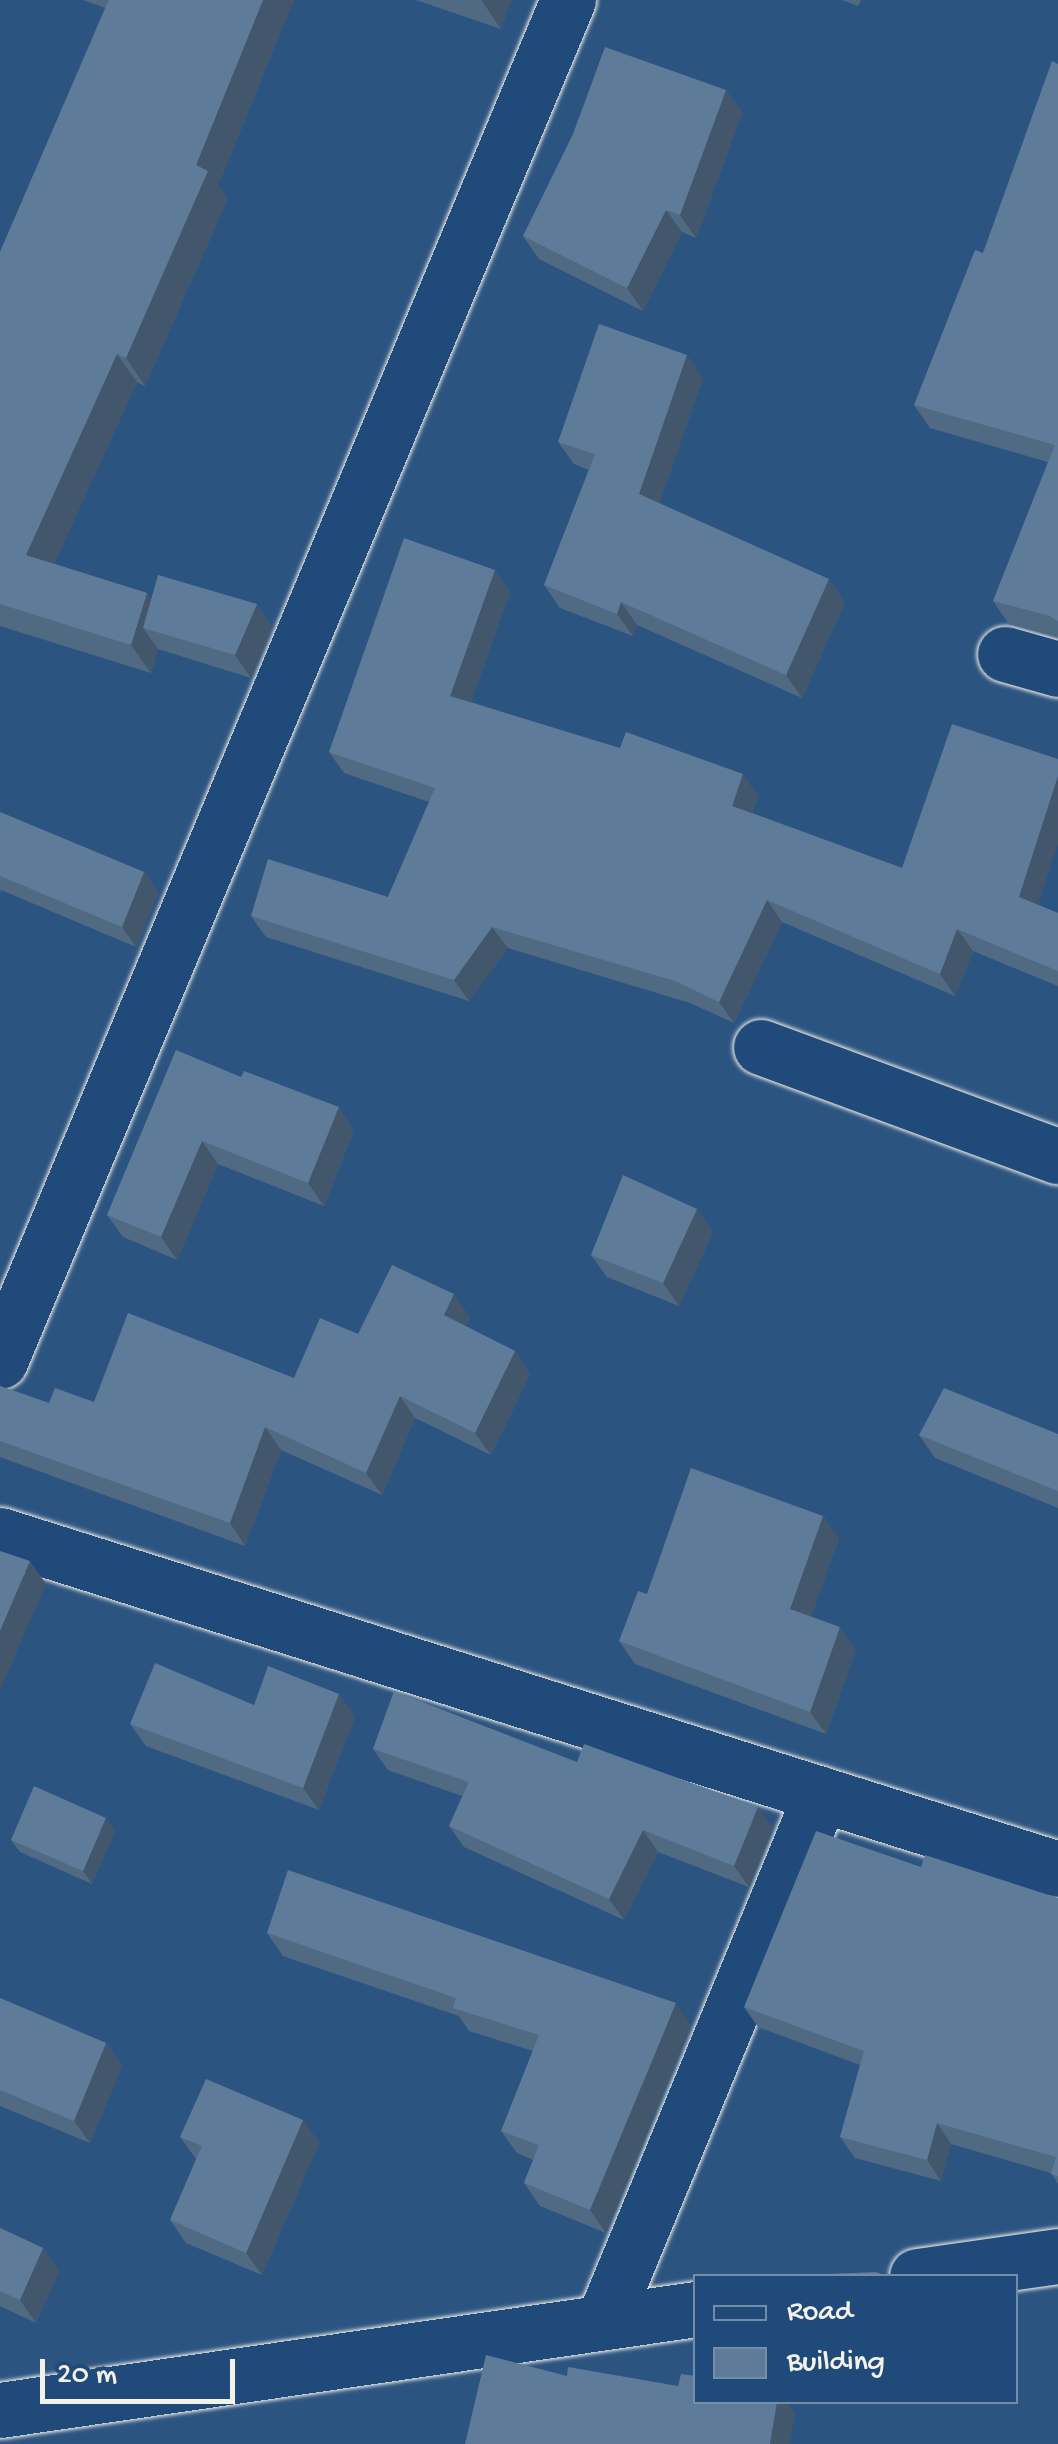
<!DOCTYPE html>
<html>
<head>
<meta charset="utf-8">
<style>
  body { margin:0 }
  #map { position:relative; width:1058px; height:2444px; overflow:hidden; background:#2c5481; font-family:"Gochi Hand",sans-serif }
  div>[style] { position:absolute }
  .roads { filter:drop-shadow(0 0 2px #f4f1e8) drop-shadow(0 0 2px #f4f1e8) }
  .minor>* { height:55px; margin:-27.5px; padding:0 27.5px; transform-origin:27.5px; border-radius:27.5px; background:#1f4a7a }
  .wall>* { inset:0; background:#516a84 }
  .shaded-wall>* { inset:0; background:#42566c }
  .building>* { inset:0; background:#5e7b9a }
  span { translate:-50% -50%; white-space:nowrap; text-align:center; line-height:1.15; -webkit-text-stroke:8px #1f4a7a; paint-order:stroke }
  .legend { position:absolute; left:693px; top:2274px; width:325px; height:130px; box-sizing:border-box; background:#1f4a7a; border:2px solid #748da6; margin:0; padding:12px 18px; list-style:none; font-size:30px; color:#f4f1e8 }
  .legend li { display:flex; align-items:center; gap:20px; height:50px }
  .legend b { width:50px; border:2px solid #748da6 }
  .scale { position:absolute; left:40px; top:2359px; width:195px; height:45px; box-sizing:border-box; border:5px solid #f4f1e8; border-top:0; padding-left:12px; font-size:30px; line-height:35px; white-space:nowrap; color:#f4f1e8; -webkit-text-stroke:8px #1f4a7a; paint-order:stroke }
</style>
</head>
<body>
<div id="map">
  <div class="roads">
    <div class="minor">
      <i style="left:1005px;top:654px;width:55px;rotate:15.8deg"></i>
      <i style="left:761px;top:1047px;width:316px;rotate:20.2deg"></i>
      <i style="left:0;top:1361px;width:1475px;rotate:-67.35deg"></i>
      <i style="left:0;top:1535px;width:1109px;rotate:17.52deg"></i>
      <i style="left:917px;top:2276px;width:142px;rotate:-8.1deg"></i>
      <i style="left:603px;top:2322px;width:571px;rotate:-67.57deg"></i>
      <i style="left:0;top:2410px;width:703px;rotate:-8.26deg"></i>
    </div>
  </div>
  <div class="wall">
    <i style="clip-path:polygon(83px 0,294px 0,218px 185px,228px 198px,145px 386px,137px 382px,54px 564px,147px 593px,151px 599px,257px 604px,272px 627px,251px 678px,158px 649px,151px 673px,0 626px,0 252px,105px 8px)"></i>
    <i style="clip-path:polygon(416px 0,511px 0,501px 29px)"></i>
    <i style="clip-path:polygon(842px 0,861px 0,858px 6px)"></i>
    <i style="clip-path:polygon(1058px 64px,1058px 637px,1009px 624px,993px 601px,1048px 462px,930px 428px,914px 405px,983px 253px)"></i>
    <i style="clip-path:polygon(726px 90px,742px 113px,696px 238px,682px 232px,643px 311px,539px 259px,523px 236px)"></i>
    <i style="clip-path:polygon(703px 378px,659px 504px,845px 602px,802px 698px,637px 625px,633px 636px,560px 608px,544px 585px,589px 470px,574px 464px,558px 442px)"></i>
    <i style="clip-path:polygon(510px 592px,471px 702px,758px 796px,752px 813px,902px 868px,1038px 905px,1058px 913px,1058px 986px,973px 951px,955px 996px,782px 922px,734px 1023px,690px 1003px,508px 948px,469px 1001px,266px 937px,251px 916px,388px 897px,429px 802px,344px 773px,329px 752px)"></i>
    <i style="clip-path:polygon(0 812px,144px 872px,158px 892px,136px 947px,1px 890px,0 893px)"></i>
    <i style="clip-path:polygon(176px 1050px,354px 1130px,324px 1206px,218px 1164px,177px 1260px,123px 1237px,107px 1215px)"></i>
    <i style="clip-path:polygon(697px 1209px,713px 1232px,679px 1306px,607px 1277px,591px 1255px)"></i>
    <i style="clip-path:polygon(470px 1317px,465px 1326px,515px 1351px,530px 1374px,491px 1455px,415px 1418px,382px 1495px,281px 1450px,245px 1546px,0 1457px,0 1386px,49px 1403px,94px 1402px,294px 1378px,358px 1334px)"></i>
    <i style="clip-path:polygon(1058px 1434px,1058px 1508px,935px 1458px,919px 1435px)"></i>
    <i style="clip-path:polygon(823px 1516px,839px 1539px,811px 1616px,856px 1650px,826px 1734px,635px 1664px,619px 1641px,647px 1594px)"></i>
    <i style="clip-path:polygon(254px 1705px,355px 1716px,319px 1810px,146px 1746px,130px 1724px)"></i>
    <i style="clip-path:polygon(373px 1749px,577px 1762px,773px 1828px,749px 1887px,658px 1852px,624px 1920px,464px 1847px,449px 1826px,462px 1796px,388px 1770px)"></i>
    <i style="clip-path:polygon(115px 1830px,92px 1884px,20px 1852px,11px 1840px)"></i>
    <i style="clip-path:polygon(921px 1867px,1058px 1898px,1058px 2184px,1051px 2173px,951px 2144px,941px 2181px,855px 2158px,840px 2137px,860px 2065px,758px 2027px,744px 2007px)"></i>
    <i style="clip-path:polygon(267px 1933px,691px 2026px,606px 2233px,540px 2206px,524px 2183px,533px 2160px,517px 2153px,501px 2131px,533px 2051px,469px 2031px,459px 2016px,283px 1956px)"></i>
    <i style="clip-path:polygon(0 1998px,106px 2043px,122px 2066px,90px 2143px,0 2106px)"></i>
    <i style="clip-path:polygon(303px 2120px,319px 2143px,262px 2275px,186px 2243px,170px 2220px,196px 2159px,180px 2137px)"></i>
    <i style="clip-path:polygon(0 2228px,43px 2248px,59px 2271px,36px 2323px,0 2306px)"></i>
  </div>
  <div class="shaded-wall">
    <i style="clip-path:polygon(263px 0,294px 0,218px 185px,228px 198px,145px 386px,126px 358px,196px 165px)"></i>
    <i style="clip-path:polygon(482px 0,511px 0,501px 29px,482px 1px)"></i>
    <i style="clip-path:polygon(726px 90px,742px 113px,696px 238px,680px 215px)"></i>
    <i style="clip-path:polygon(666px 210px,682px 232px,643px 311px,627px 288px)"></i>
    <i style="clip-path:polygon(117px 354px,137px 382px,46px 582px,26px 555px)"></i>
    <i style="clip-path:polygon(687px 355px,703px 378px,655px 517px,639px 494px)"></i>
    <i style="clip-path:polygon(495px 570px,510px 592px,466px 717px,450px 696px)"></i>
    <i style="clip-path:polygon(829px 579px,845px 602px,802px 698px,786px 675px)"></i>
    <i style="clip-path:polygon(147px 593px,166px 621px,143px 628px,158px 649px,151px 673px,131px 645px)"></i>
    <i style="clip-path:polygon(621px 602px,637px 625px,633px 636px,617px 614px)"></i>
    <i style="clip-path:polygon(257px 604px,272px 627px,251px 678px,235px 655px)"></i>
    <i style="clip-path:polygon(743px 774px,758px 796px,747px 827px,732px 806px)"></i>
    <i style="clip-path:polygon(1058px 776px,1058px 844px,1034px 918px,1019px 897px)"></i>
    <i style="clip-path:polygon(144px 872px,158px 892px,136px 947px,122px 927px)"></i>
    <i style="clip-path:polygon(767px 900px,782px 922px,734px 1023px,719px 1002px)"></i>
    <i style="clip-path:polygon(492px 927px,508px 948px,469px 1001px,454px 980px)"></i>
    <i style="clip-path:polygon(957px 929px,973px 951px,955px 996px,940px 974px)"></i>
    <i style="clip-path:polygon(339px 1107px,354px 1130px,324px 1206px,308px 1183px)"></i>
    <i style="clip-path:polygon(202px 1141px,218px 1164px,177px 1260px,161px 1237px)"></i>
    <i style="clip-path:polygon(697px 1209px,713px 1232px,679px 1306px,663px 1283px)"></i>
    <i style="clip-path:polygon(454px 1294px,470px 1317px,459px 1338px,444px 1315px)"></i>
    <i style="clip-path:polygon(515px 1351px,530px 1374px,491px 1455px,475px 1433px)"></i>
    <i style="clip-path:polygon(400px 1396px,415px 1418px,382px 1495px,366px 1473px)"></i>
    <i style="clip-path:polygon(265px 1427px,281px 1450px,245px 1546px,230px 1523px)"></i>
    <i style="clip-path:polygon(823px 1516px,839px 1539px,806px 1631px,790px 1609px)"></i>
    <i style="clip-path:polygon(30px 1561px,46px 1584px,0 1691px,0 1631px)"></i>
    <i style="clip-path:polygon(840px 1627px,856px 1650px,826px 1734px,810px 1712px)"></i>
    <i style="clip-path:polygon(339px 1694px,355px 1716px,319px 1810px,303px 1788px)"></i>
    <i style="clip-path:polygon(758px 1807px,773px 1828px,749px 1887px,734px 1866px)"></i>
    <i style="clip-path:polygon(106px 1818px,115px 1830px,92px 1884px,83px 1871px)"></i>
    <i style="clip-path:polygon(643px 1830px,658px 1852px,624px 1920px,609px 1899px)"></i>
    <i style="clip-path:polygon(676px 2003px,691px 2026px,606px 2233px,590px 2210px)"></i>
    <i style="clip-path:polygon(106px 2043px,122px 2066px,90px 2143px,74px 2121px)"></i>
    <i style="clip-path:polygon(303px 2120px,319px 2143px,262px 2275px,246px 2253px)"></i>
    <i style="clip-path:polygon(937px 2123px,951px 2144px,941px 2181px,927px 2160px)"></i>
    <i style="clip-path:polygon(43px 2248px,59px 2271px,36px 2323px,20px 2300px)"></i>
    <i style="clip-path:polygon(777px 2402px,787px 2402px,795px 2413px,790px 2444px,770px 2444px)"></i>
  </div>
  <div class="building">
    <i style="clip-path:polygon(109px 0,263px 0,196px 165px,208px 171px,126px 358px,117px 354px,26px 555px,147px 593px,131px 645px,0 604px,0 252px)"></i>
    <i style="clip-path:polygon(605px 47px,726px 90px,680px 215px,666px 210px,627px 288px,523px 236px,573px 134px)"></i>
    <i style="clip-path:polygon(1052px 61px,1058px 64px,1058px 621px,1050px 616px,993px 601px,1055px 445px,914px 405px,975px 250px,983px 253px)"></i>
    <i style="clip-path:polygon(599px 324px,687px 355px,639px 494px,829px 579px,786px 675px,621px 602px,617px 614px,544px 585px,595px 454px,558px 442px)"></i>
    <i style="clip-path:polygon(404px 538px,495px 570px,450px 696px,620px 748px,626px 732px,743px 774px,732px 806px,902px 868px,952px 724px,1058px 759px,1058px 776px,1019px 897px,1058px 913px,1058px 971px,957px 929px,940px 974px,767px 900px,719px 1002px,675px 981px,492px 927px,454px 980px,251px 916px,268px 859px,388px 897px,435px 788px,329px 752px)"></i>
    <i style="clip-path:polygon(158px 575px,257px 604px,235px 655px,143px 628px)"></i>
    <i style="clip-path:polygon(0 812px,144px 872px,122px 927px,0 876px)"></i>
    <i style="clip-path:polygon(176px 1050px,241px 1077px,244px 1071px,339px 1107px,308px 1183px,202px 1141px,161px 1237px,107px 1215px)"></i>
    <i style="clip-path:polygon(623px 1175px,697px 1209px,663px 1283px,591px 1255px)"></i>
    <i style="clip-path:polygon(392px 1265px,454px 1294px,444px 1315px,515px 1351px,475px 1433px,400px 1396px,366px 1473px,265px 1427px,230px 1523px,0 1441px,0 1386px,49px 1403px,55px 1388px,94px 1402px,128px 1313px,294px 1378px,320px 1318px,358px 1334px)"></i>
    <i style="clip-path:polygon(944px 1388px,1058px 1434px,1058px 1491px,919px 1435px)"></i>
    <i style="clip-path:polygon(691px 1468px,823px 1516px,790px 1609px,840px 1627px,810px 1712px,619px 1641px,638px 1591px,647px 1594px)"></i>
    <i style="clip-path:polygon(0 1551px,30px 1561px,0 1631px)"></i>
    <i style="clip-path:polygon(155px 1663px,254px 1705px,268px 1666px,339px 1694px,303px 1788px,130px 1724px)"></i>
    <i style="clip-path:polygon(394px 1691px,577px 1762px,584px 1744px,758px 1807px,734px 1866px,643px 1830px,609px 1899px,449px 1826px,469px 1782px,373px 1749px)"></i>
    <i style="clip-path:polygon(34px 1786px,106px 1818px,83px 1871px,11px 1840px)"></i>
    <i style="clip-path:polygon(816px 1831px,921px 1867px,925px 1855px,1058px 1898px,1058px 2176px,1051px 2174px,1056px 2157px,937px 2123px,927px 2160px,840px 2137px,864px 2051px,744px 2007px)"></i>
    <i style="clip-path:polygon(288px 1870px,676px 2003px,590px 2210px,524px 2183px,539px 2145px,501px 2131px,539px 2035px,453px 2008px,456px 1998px,267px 1933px)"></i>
    <i style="clip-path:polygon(0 1998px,106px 2043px,74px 2121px,0 2090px)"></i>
    <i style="clip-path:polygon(206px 2079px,303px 2120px,246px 2253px,170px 2220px,202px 2146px,180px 2137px)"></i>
    <i style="clip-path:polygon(0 2228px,43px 2248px,20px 2300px,0 2291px)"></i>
    <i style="clip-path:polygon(876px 2272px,887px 2276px,779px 2276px)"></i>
    <i style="clip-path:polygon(486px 2355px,567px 2376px,568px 2367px,678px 2386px,681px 2374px,696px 2376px,696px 2402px,777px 2402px,770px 2444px,465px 2444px)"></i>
  </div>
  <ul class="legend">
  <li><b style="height:12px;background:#1f4a7a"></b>Road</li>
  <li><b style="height:28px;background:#5e7b9a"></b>Building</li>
  </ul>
  <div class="scale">20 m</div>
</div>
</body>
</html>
